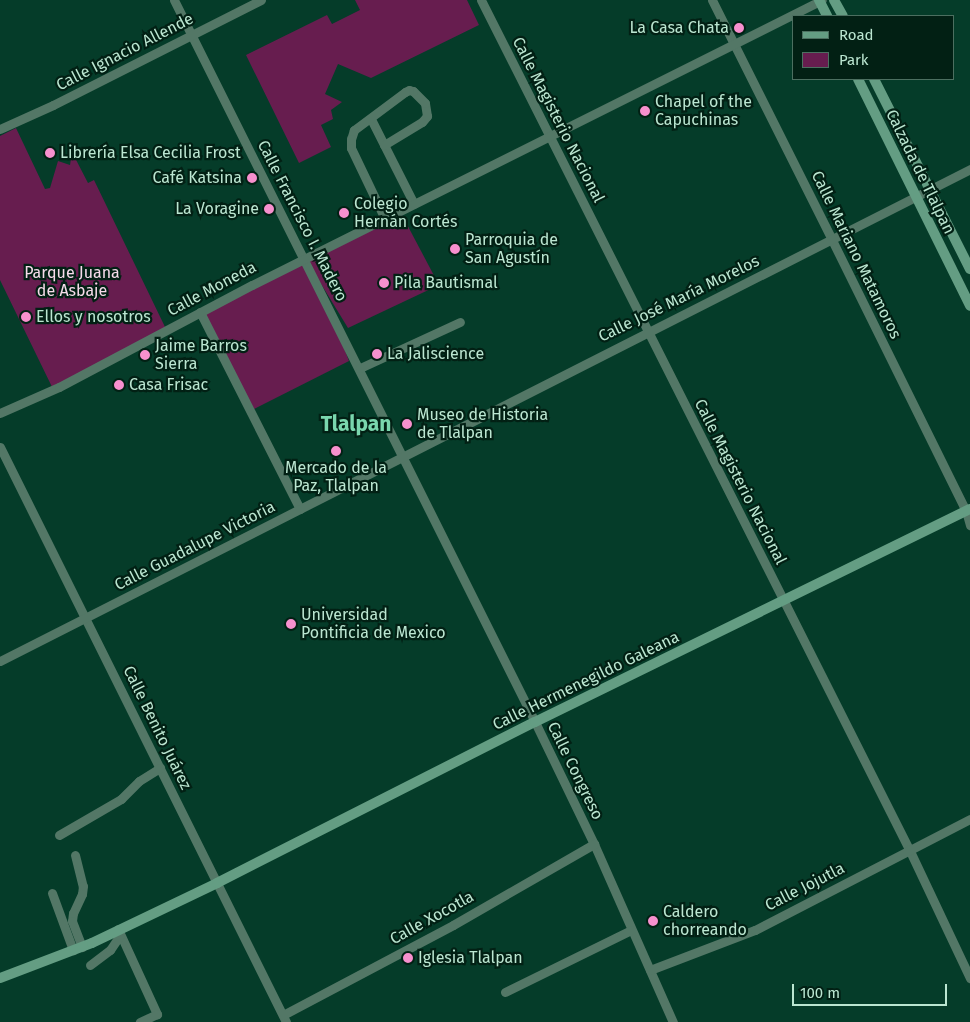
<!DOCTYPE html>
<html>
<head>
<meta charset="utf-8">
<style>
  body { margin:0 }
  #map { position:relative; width:970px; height:1022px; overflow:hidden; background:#053c29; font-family:"Fira Sans",sans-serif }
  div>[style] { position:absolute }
  .green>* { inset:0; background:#671d4f }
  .street>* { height:9px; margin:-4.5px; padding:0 4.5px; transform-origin:4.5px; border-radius:4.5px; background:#537766 }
  .secondary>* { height:10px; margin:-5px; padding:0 5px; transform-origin:5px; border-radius:5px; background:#649d83 }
  .dots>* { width:14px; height:14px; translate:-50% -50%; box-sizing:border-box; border:2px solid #022014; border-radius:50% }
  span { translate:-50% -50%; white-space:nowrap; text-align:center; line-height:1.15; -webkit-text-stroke:4.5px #022014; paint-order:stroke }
  .poi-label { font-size:16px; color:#bbe6d1 }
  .right { translate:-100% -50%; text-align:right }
  .left { translate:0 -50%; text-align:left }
  .street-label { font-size:16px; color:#bbe6d1 }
  .park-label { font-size:16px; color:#f7dbeb }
  .district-label { font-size:21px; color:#7ad7ae; font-weight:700 }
  .legend { position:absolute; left:792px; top:15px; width:162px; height:65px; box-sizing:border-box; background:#022014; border:1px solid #4c6f60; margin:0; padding:6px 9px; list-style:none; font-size:15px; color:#bbe6d1 }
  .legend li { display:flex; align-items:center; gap:10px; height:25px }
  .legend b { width:25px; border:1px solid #4c6f60 }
  .scale { position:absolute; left:792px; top:984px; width:155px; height:22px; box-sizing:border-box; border:2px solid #bbe6d1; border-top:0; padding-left:6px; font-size:15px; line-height:18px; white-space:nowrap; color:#bbe6d1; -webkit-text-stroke:4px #022014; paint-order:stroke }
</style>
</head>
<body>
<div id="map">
  <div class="green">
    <i style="clip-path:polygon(355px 0,467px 0,479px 25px,371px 78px,338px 64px,325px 94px,342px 102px,331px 110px,333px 119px,321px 125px,331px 147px,299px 163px,246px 55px,327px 15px,332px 24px,360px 10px)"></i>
    <i style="clip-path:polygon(16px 128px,45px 189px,50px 188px,58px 161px,70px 165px,72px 152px,88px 183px,94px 180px,166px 329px,53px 389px,0 280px,0 136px)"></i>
    <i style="clip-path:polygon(402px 215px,439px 285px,348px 328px,307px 261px)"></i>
    <i style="clip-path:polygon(305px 262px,331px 314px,349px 361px,254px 409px,201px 313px)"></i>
  </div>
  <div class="street">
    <i style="left:174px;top:0;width:807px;rotate:63.43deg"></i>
    <i style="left:535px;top:722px;width:136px;rotate:64.2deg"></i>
    <i style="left:594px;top:844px;width:195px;rotate:66.1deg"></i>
    <i style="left:481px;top:0;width:951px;rotate:63.25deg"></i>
    <i style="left:909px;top:849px;width:143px;rotate:64.7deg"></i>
    <i style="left:712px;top:0;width:268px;rotate:63.4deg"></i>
    <i style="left:832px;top:240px;width:302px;rotate:63.7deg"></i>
    <i style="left:966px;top:511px;width:15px;rotate:74deg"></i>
    <i style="left:371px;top:119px;width:95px;rotate:63.2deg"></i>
    <i style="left:0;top:129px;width:58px;rotate:-24.4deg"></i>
    <i style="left:53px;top:105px;width:233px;rotate:-26.8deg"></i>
    <i style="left:384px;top:145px;width:44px;rotate:-31.2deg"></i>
    <i style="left:422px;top:122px;width:8px;rotate:-50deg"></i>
    <i style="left:427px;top:116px;width:13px;rotate:-99deg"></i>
    <i style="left:425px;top:103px;width:17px;rotate:-135deg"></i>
    <i style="left:413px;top:91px;width:4px;rotate:-166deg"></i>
    <i style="left:409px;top:90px;width:4px;rotate:153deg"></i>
    <i style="left:405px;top:92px;width:64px;rotate:143.3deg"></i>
    <i style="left:354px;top:130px;width:9px;rotate:108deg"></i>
    <i style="left:351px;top:139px;width:9px;rotate:90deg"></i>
    <i style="left:351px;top:148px;width:79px;rotate:64.4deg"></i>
    <i style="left:200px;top:312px;width:221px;rotate:63.1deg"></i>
    <i style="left:360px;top:368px;width:110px;rotate:-24.7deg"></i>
    <i style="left:0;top:413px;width:64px;rotate:-23.8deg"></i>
    <i style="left:59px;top:387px;width:218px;rotate:-27.9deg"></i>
    <i style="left:252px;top:285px;width:637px;rotate:-26.57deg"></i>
    <i style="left:0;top:447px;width:642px;rotate:63.55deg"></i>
    <i style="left:0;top:661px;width:1088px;rotate:-26.89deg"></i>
    <i style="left:59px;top:835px;width:72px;rotate:-30.1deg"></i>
    <i style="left:121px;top:799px;width:25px;rotate:-45deg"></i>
    <i style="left:139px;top:781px;width:25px;rotate:-32deg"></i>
    <i style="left:75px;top:855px;width:32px;rotate:76deg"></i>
    <i style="left:83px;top:886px;width:8px;rotate:97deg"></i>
    <i style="left:82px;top:894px;width:21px;rotate:115deg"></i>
    <i style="left:73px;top:913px;width:8px;rotate:97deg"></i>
    <i style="left:72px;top:921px;width:28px;rotate:69deg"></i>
    <i style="left:52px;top:893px;width:61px;rotate:69.8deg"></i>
    <i style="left:118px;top:929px;width:94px;rotate:65.4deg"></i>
    <i style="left:157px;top:1014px;width:19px;rotate:155deg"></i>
    <i style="left:90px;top:965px;width:25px;rotate:-37deg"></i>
    <i style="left:110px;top:950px;width:18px;rotate:-56deg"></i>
    <i style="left:650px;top:970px;width:112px;rotate:-20.9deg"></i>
    <i style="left:755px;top:930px;width:242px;rotate:-27.3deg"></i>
    <i style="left:505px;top:992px;width:140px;rotate:-26.2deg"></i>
    <i style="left:283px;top:1015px;width:192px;rotate:-27.9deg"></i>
    <i style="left:453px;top:925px;width:163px;rotate:-29.9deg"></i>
  </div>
  <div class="secondary">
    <i style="left:819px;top:0;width:18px;rotate:63deg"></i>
    <i style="left:834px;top:0;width:18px;rotate:61deg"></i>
    <i style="left:858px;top:79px;width:253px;rotate:63.7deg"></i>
    <i style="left:874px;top:79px;width:213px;rotate:63.2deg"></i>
    <i style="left:0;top:978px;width:98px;rotate:-20.8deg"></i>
    <i style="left:92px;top:943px;width:139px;rotate:-25.6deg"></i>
    <i style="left:217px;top:883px;width:356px;rotate:-26.9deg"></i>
    <i style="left:535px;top:722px;width:484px;rotate:-26.1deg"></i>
  </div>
  <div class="dots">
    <i style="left:739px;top:28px;background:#f790ce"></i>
    <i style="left:645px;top:111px;background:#f790ce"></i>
    <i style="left:50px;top:153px;background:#f790ce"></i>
    <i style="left:252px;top:178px;background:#f790ce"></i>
    <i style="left:269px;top:209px;background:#f790ce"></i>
    <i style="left:344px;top:213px;background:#f790ce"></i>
    <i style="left:455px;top:249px;background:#f790ce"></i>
    <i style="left:384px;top:283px;background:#f790ce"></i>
    <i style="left:26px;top:317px;background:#f790ce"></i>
    <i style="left:377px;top:354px;background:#f790ce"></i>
    <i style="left:145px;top:355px;background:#f790ce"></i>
    <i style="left:119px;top:385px;background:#f790ce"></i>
    <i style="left:407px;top:424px;background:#f790ce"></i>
    <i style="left:336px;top:451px;background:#f790ce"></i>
    <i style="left:291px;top:624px;background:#f790ce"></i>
    <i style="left:653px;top:921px;background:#f790ce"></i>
    <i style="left:408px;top:958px;background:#f790ce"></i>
  </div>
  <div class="poi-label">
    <span class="right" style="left:729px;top:28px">La Casa Chata</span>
    <span class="left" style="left:655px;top:111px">Chapel of the<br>Capuchinas</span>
    <span class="left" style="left:60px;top:153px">Librería Elsa Cecilia Frost</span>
    <span class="right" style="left:242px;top:178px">Café Katsina</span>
    <span class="left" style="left:354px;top:213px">Colegio<br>Hernán Cortés</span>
    <span class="right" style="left:259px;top:209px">La Voragine</span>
    <span class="left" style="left:465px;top:249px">Parroquia de<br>San Agustín</span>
    <span class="left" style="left:394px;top:283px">Pila Bautismal</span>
    <span class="left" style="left:36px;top:317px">Ellos y nosotros</span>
    <span class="left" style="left:155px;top:355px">Jaime Barros<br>Sierra</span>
    <span class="left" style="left:387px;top:354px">La Jaliscience</span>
    <span class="left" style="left:129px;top:385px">Casa Frisac</span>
    <span class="left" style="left:417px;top:424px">Museo de Historia<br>de Tlalpan</span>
    <span style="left:336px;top:477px">Mercado de la<br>Paz, Tlalpan</span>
    <span class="left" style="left:301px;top:624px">Universidad<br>Pontificia de Mexico</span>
    <span class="left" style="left:663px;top:921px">Caldero<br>chorreando</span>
    <span class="left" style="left:418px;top:958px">Iglesia Tlalpan</span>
  </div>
  <div class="street-label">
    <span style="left:125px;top:52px;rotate:-27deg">Calle Ignacio Allende</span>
    <span style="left:558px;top:120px;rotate:63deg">Calle Magisterio Nacional</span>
    <span style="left:920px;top:172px;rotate:64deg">Calzada de Tlalpan</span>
    <span style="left:302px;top:221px;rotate:63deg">Calle Francisco I. Madero</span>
    <span style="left:856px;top:255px;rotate:64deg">Calle Mariano Matamoros</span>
    <span style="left:212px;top:289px;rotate:-28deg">Calle Moneda</span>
    <span style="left:679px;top:299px;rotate:-26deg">Calle José María Morelos</span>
    <span style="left:740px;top:482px;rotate:63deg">Calle Magisterio Nacional</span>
    <span style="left:195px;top:546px;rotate:-27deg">Calle Guadalupe Victoria</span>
    <span style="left:586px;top:681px;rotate:-26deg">Calle Hermenegildo Galeana</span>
    <span style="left:157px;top:728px;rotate:64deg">Calle Benito Juárez</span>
    <span style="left:575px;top:771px;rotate:64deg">Calle Congreso</span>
    <span style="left:805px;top:887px;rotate:-27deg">Calle Jojutla</span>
    <span style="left:432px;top:918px;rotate:-29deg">Calle Xocotla</span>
  </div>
  <div class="park-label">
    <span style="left:72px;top:282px">Parque Juana<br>de Asbaje</span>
  </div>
  <div class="district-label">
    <span style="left:356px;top:424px">Tlalpan</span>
  </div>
  <ul class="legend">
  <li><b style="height:6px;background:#649d83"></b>Road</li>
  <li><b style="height:14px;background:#671d4f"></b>Park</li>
  </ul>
  <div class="scale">100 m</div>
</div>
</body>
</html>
